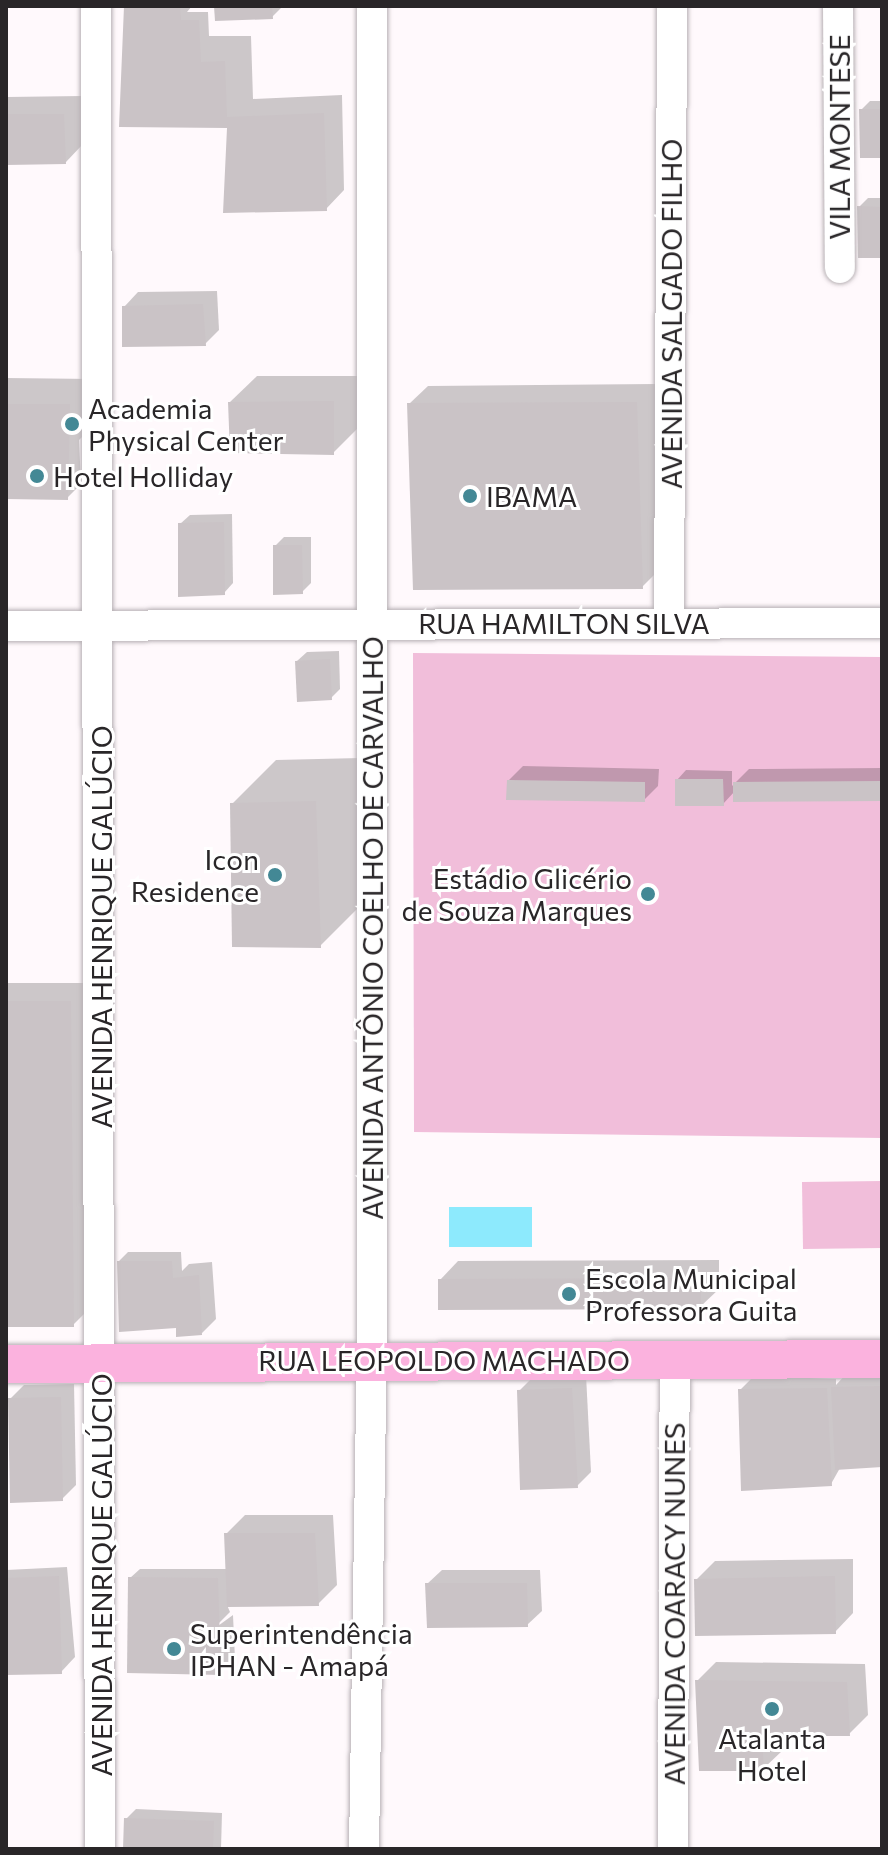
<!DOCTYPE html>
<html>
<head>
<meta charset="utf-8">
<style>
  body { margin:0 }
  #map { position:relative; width:888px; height:1855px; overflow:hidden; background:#fff9fc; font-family:Commissioner,sans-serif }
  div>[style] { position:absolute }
  .green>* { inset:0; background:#f1beda }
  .water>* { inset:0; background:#8deafd }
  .shadow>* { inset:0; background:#0003 }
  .building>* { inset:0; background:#cac3c6 }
  .roads { filter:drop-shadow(0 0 2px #b8b1b5) drop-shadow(0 0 2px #b8b1b5) }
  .minor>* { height:30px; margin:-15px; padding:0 15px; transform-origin:15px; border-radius:15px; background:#fff }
  .major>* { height:38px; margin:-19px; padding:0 19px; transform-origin:19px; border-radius:19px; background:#fbb2de }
  .dots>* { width:22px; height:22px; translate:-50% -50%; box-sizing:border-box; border:4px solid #fff; border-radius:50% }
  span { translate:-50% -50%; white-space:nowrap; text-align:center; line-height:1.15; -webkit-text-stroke:6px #fff; paint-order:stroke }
  .street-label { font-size:28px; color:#292628 }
  .poi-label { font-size:28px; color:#292628 }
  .left { translate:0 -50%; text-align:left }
  .right { translate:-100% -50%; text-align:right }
  .frame { position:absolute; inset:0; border:8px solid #292628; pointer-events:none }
</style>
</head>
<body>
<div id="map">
  <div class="green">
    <i style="clip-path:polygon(413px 653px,882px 657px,882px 1138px,414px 1132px)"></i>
    <i style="clip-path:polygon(882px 1181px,882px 1248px,803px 1249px,802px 1182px)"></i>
  </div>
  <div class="water">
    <i style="clip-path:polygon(449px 1207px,532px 1207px,532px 1247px,449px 1247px)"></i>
  </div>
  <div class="shadow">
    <i style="clip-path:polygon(126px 6px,192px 6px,187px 12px,208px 12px,209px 36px,251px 36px,253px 99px,342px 95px,344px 190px,326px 209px,228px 126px)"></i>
    <i style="clip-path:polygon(216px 6px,281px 6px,281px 8px,272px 17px)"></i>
    <i style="clip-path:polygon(82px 96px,84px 143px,66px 162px,6px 163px,6px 97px)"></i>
    <i style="clip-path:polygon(870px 101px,882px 101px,882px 156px,861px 110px)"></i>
    <i style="clip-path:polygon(868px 198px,882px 198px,882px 256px,859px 207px)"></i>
    <i style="clip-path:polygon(217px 291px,219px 330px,205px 344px,124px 307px,138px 292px)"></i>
    <i style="clip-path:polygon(257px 376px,360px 376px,359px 427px,333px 453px,230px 402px)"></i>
    <i style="clip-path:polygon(6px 378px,95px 379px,94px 425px,79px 440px,81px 484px,67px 498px,6px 498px)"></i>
    <i style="clip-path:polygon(655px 384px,660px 569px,642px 587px,409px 404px,428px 386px)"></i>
    <i style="clip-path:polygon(232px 514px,233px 583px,224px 593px,180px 524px,190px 515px)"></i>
    <i style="clip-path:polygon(284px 537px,311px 537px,311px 583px,302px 592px,275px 546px)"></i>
    <i style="clip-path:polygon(339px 651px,340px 689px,331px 698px,297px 661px,307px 652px)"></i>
    <i style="clip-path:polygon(360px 758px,364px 902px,320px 946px,232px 804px,276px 760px)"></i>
    <i style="clip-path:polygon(523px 766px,659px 769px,658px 786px,644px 800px,509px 780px)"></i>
    <i style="clip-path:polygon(882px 768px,882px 799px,735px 791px,723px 804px,677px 780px,686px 770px,732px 771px,732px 786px,749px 769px)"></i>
    <i style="clip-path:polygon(6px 983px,89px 983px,92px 1306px,73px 1325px,6px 1325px)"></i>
    <i style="clip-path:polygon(128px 1252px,181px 1252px,182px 1271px,189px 1264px,212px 1262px,216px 1319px,202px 1333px,178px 1326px,119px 1261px)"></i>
    <i style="clip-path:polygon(719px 1260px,719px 1289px,700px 1307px,440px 1280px,458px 1261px)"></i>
    <i style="clip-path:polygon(847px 1373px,882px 1373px,882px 1465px,840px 1468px,831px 1484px,740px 1390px,754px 1376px,836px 1379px,836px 1385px)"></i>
    <i style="clip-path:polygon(586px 1375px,591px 1472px,577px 1486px,519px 1391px,533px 1377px)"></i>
    <i style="clip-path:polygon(74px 1384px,76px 1485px,62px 1499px,10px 1399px,24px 1385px)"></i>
    <i style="clip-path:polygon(245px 1515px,333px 1515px,337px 1585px,318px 1604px,227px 1605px,230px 1612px,211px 1631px,233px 1615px,235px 1659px,220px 1673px,130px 1578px,140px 1569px,228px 1569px,226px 1534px)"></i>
    <i style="clip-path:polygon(853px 1559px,853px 1613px,835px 1632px,696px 1580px,715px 1561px)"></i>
    <i style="clip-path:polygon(67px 1567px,75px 1657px,61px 1672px,6px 1673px,6px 1570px)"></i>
    <i style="clip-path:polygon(442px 1570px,540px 1570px,542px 1611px,527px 1625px,427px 1584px)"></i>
    <i style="clip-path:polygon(716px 1662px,865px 1664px,868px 1715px,849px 1734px,781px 1734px,782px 1751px,763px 1769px,697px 1681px)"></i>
    <i style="clip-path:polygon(136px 1809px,222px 1813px,221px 1849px,125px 1849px,126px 1819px)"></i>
  </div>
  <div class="building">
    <i style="clip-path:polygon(124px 6px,180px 6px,181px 20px,199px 20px,201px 62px,225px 61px,227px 117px,324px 113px,327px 211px,223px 213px,227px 128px,119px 127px)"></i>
    <i style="clip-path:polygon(214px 6px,272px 6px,273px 19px,215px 21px)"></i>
    <i style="clip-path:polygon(859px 109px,882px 109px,882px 158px,860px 158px)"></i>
    <i style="clip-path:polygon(6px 114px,64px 114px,66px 164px,6px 165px)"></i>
    <i style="clip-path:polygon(857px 206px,882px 207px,882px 258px,858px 258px)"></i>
    <i style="clip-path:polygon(203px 304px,206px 346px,122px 347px,122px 306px)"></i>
    <i style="clip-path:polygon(334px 401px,334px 455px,230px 453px,228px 402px)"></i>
    <i style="clip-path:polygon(637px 402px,643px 589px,413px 590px,407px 403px)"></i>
    <i style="clip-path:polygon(6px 404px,70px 404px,68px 500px,6px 499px)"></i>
    <i style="clip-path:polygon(224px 522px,225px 595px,178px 597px,178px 523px)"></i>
    <i style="clip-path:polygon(273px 545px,302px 545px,303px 594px,273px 595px)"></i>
    <i style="clip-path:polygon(330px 659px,332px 700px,297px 702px,295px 661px)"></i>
    <i style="clip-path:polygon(675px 779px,723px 779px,724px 806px,675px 806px)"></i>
    <i style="clip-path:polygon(507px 780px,645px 782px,645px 802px,506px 800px)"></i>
    <i style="clip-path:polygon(882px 781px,882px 801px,733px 802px,733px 782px)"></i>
    <i style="clip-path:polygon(316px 801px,321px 948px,232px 947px,230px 803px)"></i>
    <i style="clip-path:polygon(6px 1001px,71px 1001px,74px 1327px,6px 1327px)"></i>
    <i style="clip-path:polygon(117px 1261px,172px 1261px,173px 1278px,199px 1275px,202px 1335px,176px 1337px,176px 1328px,119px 1332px)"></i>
    <i style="clip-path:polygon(701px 1278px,701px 1309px,438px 1310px,438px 1279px)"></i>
    <i style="clip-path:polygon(881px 1386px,882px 1467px,835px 1470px,831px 1387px)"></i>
    <i style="clip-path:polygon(572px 1388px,578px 1488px,520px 1490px,517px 1390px)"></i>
    <i style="clip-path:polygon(827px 1388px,832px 1486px,741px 1491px,738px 1389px)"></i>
    <i style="clip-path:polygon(61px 1397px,63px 1501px,10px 1503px,8px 1398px)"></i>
    <i style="clip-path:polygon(224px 1533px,315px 1533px,319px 1606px,227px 1607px)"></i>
    <i style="clip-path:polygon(59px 1576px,62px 1674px,6px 1675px,6px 1578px)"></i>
    <i style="clip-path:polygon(835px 1576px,836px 1634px,695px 1636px,694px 1579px)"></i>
    <i style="clip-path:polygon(128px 1577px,218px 1578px,221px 1675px,127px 1673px)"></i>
    <i style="clip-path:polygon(425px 1583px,527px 1583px,528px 1627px,427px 1628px)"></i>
    <i style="clip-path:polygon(695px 1680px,847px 1682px,850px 1736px,762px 1736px,764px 1771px,699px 1771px)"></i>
    <i style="clip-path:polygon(124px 1818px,214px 1821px,213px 1849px,123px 1849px)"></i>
  </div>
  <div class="roads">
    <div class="minor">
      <i style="left:96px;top:6px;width:1843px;rotate:89.88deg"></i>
      <i style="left:838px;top:6px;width:262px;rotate:89.6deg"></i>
      <i style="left:669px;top:623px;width:617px;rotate:-89.72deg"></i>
      <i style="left:6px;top:626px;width:876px;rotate:-0.2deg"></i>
      <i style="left:364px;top:1849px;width:488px;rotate:-89.1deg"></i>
      <i style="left:372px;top:1361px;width:1355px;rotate:-90deg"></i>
      <i style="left:673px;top:1849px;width:491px;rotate:-89.8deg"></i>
    </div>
    <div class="major">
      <i style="left:6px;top:1364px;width:876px;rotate:-0.33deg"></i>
    </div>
  </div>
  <div class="dots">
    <i style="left:72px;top:424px;background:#438895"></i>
    <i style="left:37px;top:476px;background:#438895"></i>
    <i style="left:470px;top:496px;background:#438895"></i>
    <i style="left:275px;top:875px;background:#438895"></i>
    <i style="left:648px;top:894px;background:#438895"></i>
    <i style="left:569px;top:1294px;background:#438895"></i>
    <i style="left:174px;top:1649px;background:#438895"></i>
    <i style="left:772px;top:1709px;background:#438895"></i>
  </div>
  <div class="street-label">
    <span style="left:839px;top:137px;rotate:-90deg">VILA MONTESE</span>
    <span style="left:671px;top:314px;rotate:-90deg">AVENIDA SALGADO FILHO</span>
    <span style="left:564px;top:623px">RUA HAMILTON SILVA</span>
    <span style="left:101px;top:927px;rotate:-90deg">AVENIDA HENRIQUE GALÚCIO</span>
    <span style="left:372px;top:928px;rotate:-90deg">AVENIDA ANTÔNIO COELHO DE CARVALHO</span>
    <span style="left:444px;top:1360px">RUA LEOPOLDO MACHADO</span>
    <span style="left:101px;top:1575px;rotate:-90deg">AVENIDA HENRIQUE GALÚCIO</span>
    <span style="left:674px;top:1604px;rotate:-90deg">AVENIDA COARACY NUNES</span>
  </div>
  <div class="poi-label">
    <span class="left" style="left:88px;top:424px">Academia<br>Physical Center</span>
    <span class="left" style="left:53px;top:476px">Hotel Holliday</span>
    <span class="left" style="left:486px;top:496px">IBAMA</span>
    <span class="right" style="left:259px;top:875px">Icon<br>Residence</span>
    <span class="right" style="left:632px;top:894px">Estádio Glicério<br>de Souza Marques</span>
    <span class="left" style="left:585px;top:1294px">Escola Municipal<br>Professora Guita</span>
    <span class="left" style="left:190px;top:1649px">Superintendência<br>IPHAN - Amapá</span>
    <span style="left:772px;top:1754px">Atalanta<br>Hotel</span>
  </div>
  <div class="frame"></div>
</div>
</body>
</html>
